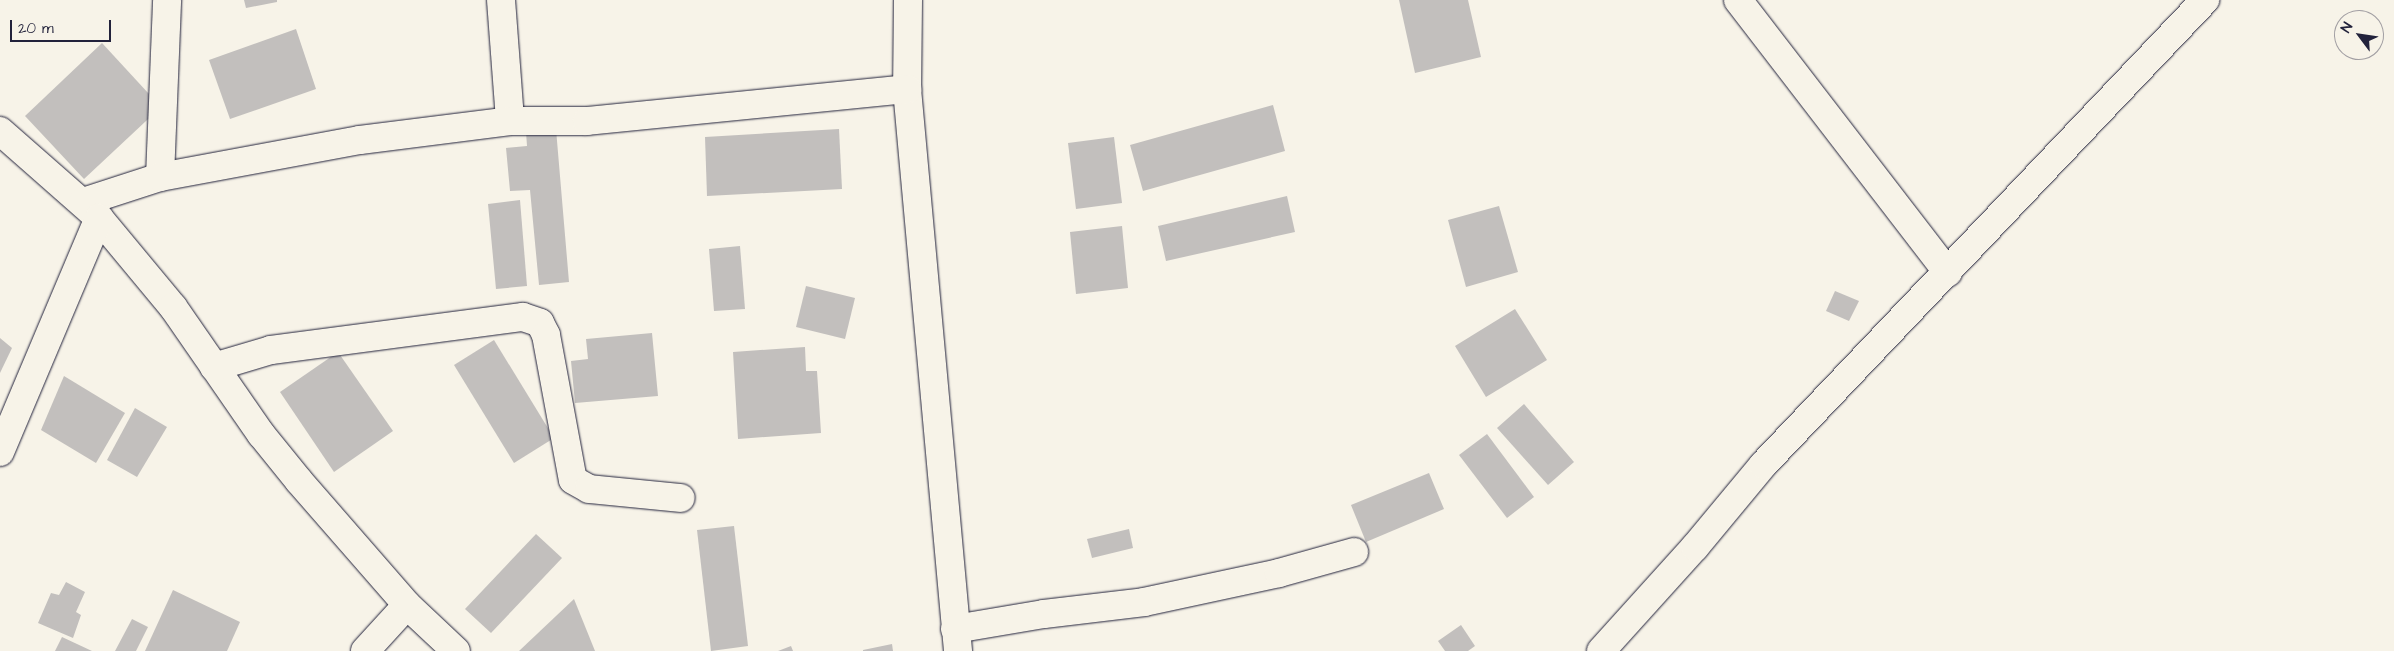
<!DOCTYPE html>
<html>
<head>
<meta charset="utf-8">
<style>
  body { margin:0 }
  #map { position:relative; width:2394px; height:651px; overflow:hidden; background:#f7f3e8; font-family:"Architects Daughter",sans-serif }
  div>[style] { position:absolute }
  .building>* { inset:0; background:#c2bfbd }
  .roads { filter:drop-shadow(0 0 1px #22223b) drop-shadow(0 0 1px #22223b) }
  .minor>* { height:28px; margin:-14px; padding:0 14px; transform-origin:14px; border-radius:14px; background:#f7f3e8 }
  span { translate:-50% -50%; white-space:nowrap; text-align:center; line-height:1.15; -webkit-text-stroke:4px #f7f3e8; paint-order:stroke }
  .north { position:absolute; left:2334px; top:10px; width:50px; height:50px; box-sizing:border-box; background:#f7f3e8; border:1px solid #a29fa3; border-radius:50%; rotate:301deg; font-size:14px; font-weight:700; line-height:20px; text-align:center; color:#22223b }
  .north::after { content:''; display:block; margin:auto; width:18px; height:22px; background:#22223b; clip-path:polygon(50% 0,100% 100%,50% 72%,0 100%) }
  .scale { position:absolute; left:10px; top:20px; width:101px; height:22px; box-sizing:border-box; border:2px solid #22223b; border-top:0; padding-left:6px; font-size:15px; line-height:18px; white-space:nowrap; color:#22223b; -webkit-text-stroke:4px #f7f3e8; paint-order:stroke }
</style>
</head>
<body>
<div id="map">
  <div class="building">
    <i style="clip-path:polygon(244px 0,277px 0,277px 2px,246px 8px)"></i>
    <i style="clip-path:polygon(1399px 0,1468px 0,1481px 57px,1415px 73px)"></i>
    <i style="clip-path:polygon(296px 29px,316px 89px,230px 119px,209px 60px)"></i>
    <i style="clip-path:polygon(102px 43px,161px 107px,84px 179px,25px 116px)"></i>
    <i style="clip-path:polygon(1273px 105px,1285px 151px,1143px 191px,1130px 145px)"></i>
    <i style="clip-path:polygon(556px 129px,569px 282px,539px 285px,530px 190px,510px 191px,506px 148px,527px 146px,526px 132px)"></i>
    <i style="clip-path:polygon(839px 129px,842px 189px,707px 196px,705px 137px)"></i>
    <i style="clip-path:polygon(1114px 137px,1122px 203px,1076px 209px,1068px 143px)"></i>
    <i style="clip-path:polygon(1287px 196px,1295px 232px,1166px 261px,1158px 226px)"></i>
    <i style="clip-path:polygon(520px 200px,527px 286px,496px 289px,488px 204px)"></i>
    <i style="clip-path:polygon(1499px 206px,1518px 272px,1466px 287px,1448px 220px)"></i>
    <i style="clip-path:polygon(1122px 226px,1128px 288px,1076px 294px,1070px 232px)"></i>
    <i style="clip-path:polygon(740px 246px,745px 309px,714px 311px,709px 249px)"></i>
    <i style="clip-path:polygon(806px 286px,855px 298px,845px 339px,796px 327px)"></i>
    <i style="clip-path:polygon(1835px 291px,1859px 301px,1849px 321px,1826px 311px)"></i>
    <i style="clip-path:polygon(1515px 309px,1547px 360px,1486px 397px,1455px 346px)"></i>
    <i style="clip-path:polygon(652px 333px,658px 396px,575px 403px,571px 361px,588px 359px,586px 339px)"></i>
    <i style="clip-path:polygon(0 338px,12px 348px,0 373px)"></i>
    <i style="clip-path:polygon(494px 340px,554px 438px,514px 463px,454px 365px)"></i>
    <i style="clip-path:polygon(805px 347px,806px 371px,817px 371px,821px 433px,738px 439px,733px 352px)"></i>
    <i style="clip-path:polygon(338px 352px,393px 431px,334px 472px,280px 392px)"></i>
    <i style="clip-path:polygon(64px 376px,125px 413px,96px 463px,41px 430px)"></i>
    <i style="clip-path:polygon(1524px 404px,1574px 462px,1548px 485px,1497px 428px)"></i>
    <i style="clip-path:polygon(135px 408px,167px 427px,137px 477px,107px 460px)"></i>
    <i style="clip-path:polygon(1487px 434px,1534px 497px,1507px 518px,1459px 455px)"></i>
    <i style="clip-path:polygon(1429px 473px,1444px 509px,1366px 542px,1351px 505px)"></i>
    <i style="clip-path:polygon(734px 526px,748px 646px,711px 651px,697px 530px)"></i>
    <i style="clip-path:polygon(1129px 529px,1133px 548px,1092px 558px,1087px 539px)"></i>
    <i style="clip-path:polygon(536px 534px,562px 558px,491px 633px,465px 609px)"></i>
    <i style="clip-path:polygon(66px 582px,85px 592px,76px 612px,81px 615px,73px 638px,38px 623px,51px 593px,59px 595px)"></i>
    <i style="clip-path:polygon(173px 590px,240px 622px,227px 651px,145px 651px)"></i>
    <i style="clip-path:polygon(574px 599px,595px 651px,519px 651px)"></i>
    <i style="clip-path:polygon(132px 619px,148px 627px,136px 651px,115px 651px)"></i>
    <i style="clip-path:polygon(1461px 625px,1475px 646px,1468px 651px,1445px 651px,1438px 641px)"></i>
    <i style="clip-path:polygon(62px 637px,92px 651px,55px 651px)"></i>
    <i style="clip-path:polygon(892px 644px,893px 651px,863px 651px,863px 650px)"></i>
    <i style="clip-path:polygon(791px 646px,793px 651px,778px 651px)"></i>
  </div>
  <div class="roads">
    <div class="minor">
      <i style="left:501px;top:0;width:121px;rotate:85.7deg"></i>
      <i style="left:908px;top:0;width:89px;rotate:90.6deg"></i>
      <i style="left:907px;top:89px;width:564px;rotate:84.81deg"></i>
      <i style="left:1738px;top:0;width:344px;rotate:52.4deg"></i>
      <i style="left:0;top:131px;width:132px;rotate:41.3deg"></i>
      <i style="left:99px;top:218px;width:116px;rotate:50.3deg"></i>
      <i style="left:173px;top:307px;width:155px;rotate:55.3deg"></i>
      <i style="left:261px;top:434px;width:60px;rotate:51deg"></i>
      <i style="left:299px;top:481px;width:164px;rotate:48.9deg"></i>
      <i style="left:407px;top:605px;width:67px;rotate:43.2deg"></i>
      <i style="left:160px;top:177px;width:177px;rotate:-87.7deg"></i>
      <i style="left:83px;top:202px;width:81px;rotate:-18deg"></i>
      <i style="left:160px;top:177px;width:203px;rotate:-10.5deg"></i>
      <i style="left:360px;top:140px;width:151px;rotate:-7.2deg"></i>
      <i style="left:510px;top:121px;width:77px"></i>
      <i style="left:587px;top:121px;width:322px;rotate:-5.7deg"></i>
      <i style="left:214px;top:367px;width:59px;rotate:-16.6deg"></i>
      <i style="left:271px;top:350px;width:254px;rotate:-7.5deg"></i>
      <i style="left:523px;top:317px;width:18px;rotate:19deg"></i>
      <i style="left:540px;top:323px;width:13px;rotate:63deg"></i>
      <i style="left:546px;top:335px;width:147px;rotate:79.5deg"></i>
      <i style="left:573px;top:480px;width:18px;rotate:29deg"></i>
      <i style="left:589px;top:489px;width:92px;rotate:5.6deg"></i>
      <i style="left:0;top:452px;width:254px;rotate:-67.1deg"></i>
      <i style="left:955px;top:629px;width:90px;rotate:-9.6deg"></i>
      <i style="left:1044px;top:614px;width:101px;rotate:-6.8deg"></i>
      <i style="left:1144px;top:602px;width:138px;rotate:-12.1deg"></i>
      <i style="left:1279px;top:573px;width:78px;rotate:-15.6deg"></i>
      <i style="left:365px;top:651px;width:62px;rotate:-47.6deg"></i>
      <i style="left:1601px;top:651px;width:140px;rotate:-47.9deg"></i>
      <i style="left:1695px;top:547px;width:107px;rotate:-50.3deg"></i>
      <i style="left:1763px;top:465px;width:642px;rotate:-46.45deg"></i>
    </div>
  </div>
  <div class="north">N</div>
  <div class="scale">20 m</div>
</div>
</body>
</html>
